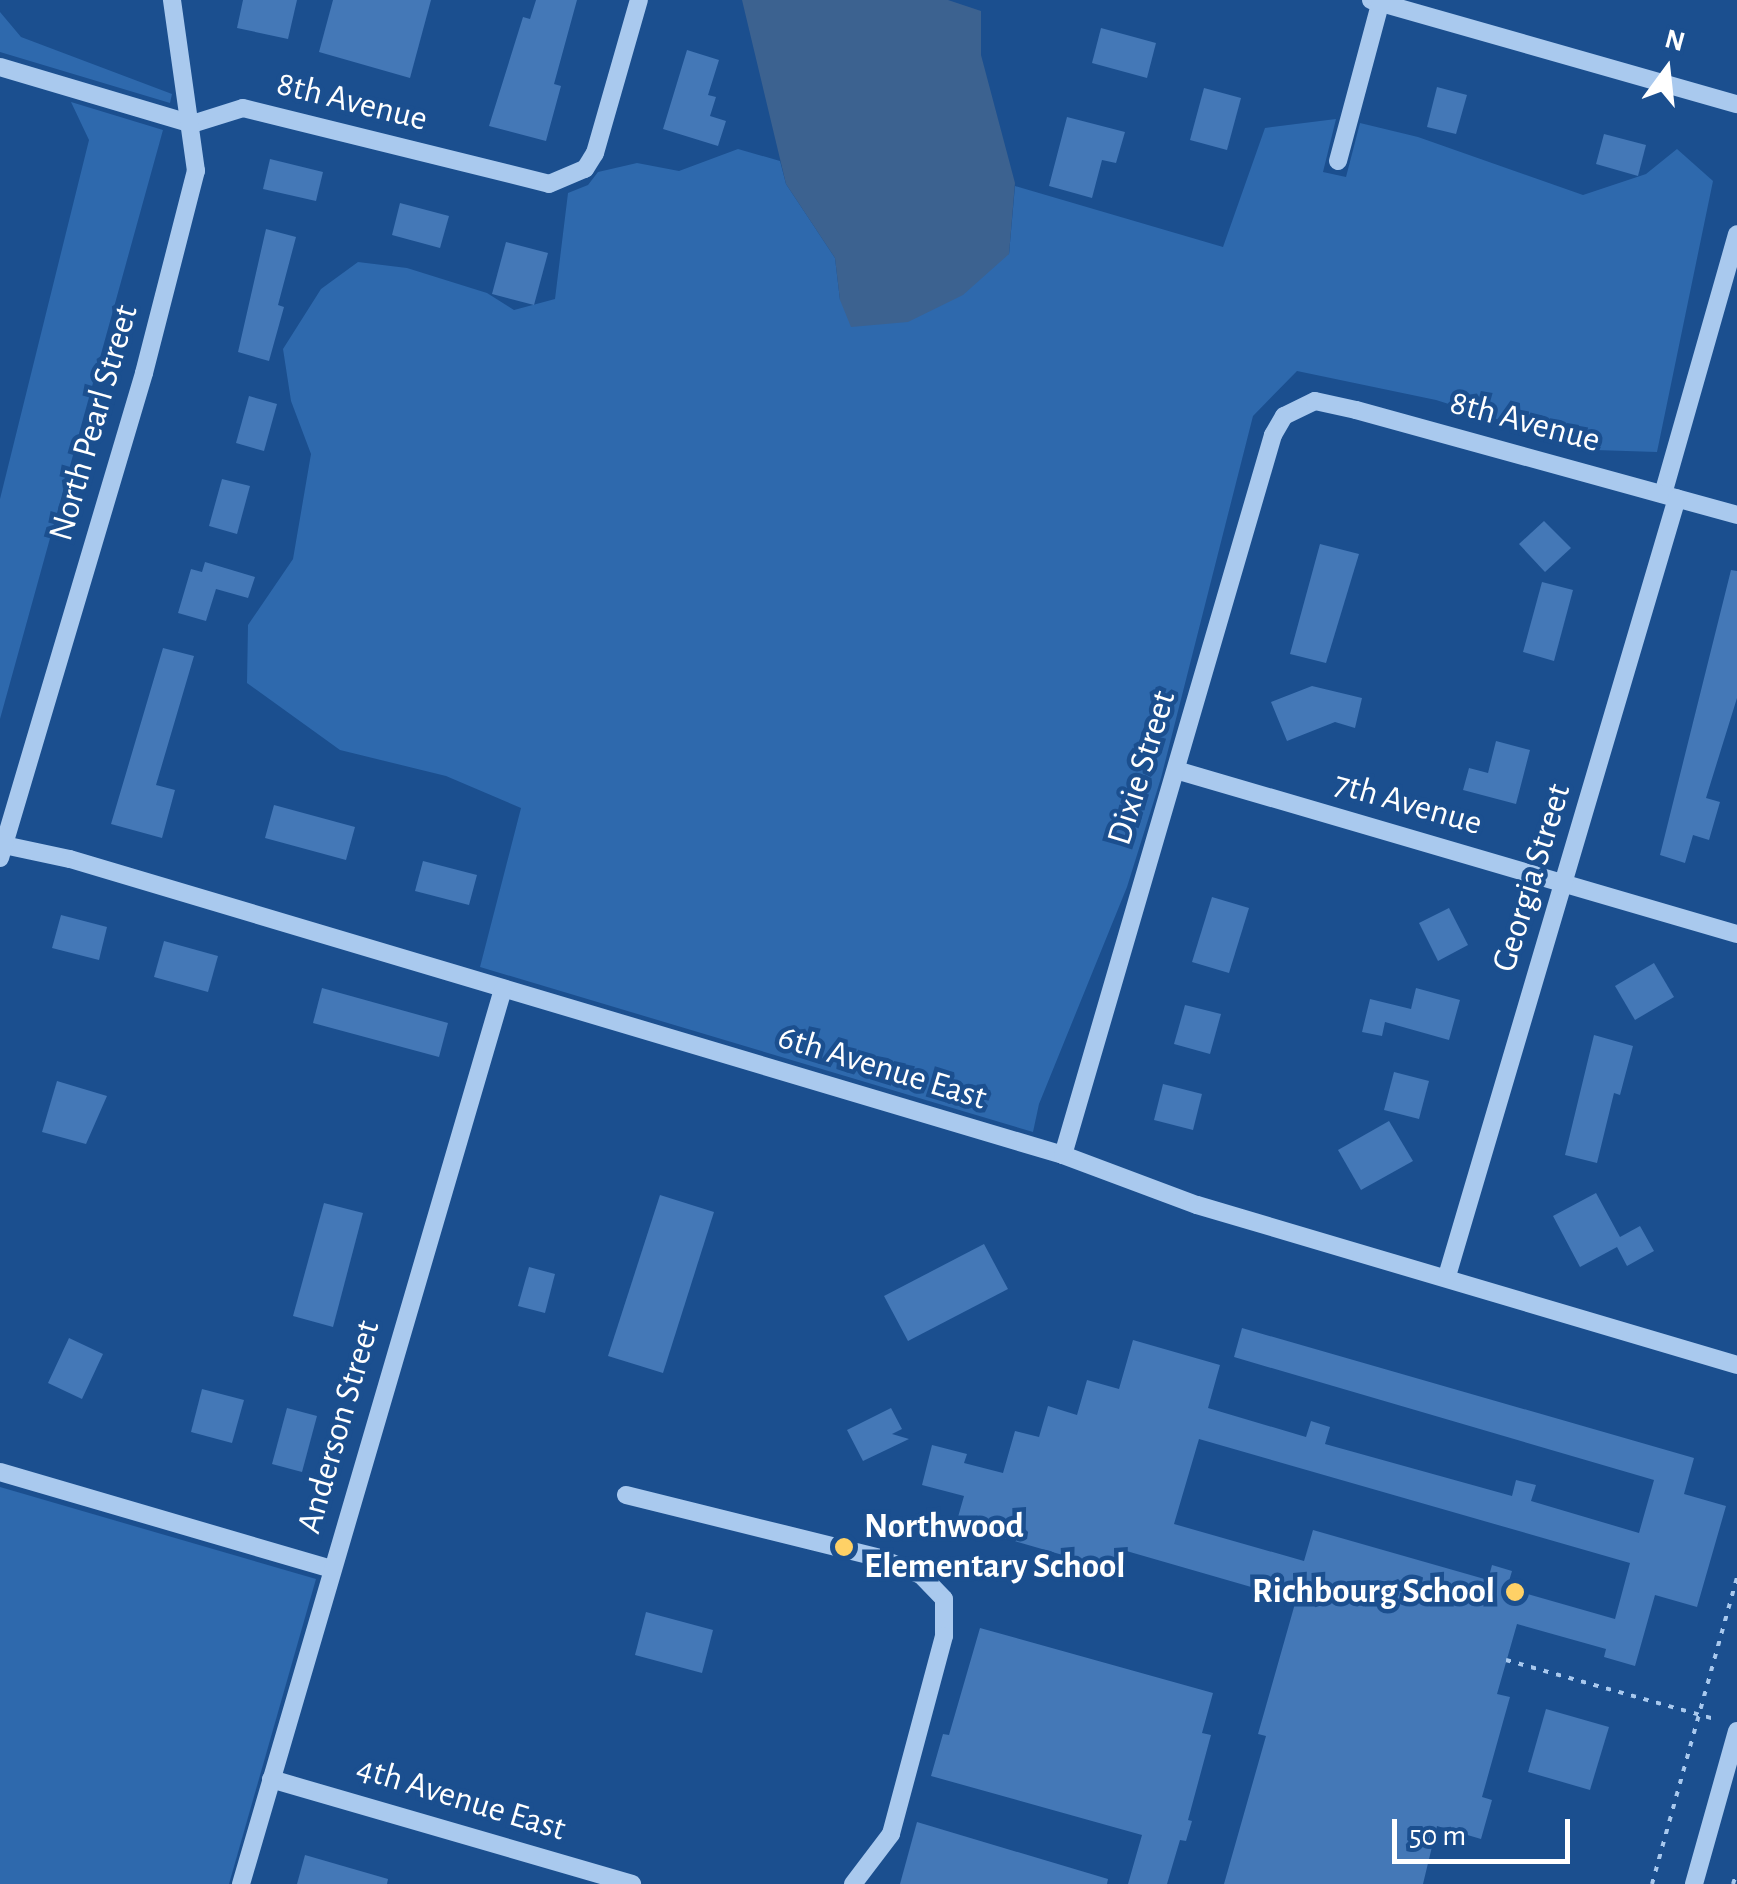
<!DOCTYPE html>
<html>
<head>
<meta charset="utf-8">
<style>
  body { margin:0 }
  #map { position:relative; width:1737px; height:1884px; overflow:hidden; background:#1b4f8f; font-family:"Alegreya Sans",sans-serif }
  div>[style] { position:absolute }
  .green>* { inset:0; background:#2e69ad }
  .water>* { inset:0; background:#3c6290 }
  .building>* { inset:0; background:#4478b7 }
  .path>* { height:4px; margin-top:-2px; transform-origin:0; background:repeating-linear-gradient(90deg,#a9c9ee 0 5px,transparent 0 13px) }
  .minor>* { height:18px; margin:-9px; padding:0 9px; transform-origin:9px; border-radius:9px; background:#a9c9ee }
  .dots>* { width:28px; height:28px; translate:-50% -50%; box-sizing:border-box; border:5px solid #1b4f8f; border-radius:50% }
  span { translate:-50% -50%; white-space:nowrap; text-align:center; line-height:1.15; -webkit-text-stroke:9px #1b4f8f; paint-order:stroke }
  .street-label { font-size:35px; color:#fff }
  .poi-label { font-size:35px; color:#fff; font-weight:700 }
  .left { translate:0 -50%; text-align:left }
  .right { translate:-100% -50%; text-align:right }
  .north { position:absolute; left:1617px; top:20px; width:100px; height:100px; -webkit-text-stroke:8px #1b4f8f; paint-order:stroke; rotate:15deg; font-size:28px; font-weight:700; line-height:40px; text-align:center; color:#fff }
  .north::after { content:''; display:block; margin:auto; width:35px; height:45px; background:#fff; clip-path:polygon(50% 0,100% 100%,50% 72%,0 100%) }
  .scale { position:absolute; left:1392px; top:1819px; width:178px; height:45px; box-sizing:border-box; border:5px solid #fff; border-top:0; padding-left:12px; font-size:30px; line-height:35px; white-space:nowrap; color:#fff; -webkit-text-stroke:8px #1b4f8f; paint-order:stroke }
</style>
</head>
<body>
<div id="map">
  <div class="green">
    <i style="clip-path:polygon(0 12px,21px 37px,172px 94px,170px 103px,0 52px)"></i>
    <i style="clip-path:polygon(71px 102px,163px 130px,0 719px,0 499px,89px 140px)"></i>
    <i style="clip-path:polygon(1336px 119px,1323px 172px,1346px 177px,1360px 123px,1418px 137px,1583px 195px,1646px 174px,1677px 149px,1713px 181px,1657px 452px,1595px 450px,1436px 400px,1297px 371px,1253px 416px,1161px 778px,1127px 887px,1039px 1104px,1033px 1132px,480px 967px,521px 808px,446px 776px,340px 750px,247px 683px,248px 625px,293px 559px,311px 454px,291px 401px,283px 349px,321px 289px,358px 262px,407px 268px,487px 293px,514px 310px,555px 299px,568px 193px,588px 185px,598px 172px,637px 163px,679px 171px,738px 149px,780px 161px,786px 184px,835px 258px,840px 300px,1009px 254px,1015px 186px,1223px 247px,1265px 128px)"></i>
    <i style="clip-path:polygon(0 1487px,316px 1579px,229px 1884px,0 1884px)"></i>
  </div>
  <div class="water">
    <i style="clip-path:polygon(742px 0,948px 0,981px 11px,981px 55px,1015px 183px,1009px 254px,963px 295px,908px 322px,851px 327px,840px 300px,835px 258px,786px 184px)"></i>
  </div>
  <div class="building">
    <i style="clip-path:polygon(243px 0,297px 0,288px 39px,237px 28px)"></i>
    <i style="clip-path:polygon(333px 0,431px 0,410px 78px,319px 52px)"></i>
    <i style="clip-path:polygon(536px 0,577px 0,554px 84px,561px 86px,546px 141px,489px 126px,523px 17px,530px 19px)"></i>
    <i style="clip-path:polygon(1101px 28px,1156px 43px,1147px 78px,1092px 63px)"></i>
    <i style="clip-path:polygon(687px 50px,719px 60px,708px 95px,716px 97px,710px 116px,726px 121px,718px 146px,663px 129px)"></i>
    <i style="clip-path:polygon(1437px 87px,1467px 95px,1456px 134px,1427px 127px)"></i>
    <i style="clip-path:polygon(1204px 88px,1241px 98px,1227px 150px,1190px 140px)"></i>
    <i style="clip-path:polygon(1067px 117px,1125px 132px,1116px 163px,1102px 160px,1092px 198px,1049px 186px)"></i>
    <i style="clip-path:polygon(1604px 134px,1646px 145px,1638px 176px,1596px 164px)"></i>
    <i style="clip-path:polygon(270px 159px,323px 172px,316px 201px,263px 189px)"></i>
    <i style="clip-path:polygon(400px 203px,449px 216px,440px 248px,392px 235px)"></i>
    <i style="clip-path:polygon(266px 229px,296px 237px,278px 305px,284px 307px,269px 361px,238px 352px)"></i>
    <i style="clip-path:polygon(506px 242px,548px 253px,534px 305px,492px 294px)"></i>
    <i style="clip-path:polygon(249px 396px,277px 404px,264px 451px,236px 443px)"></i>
    <i style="clip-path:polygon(222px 479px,250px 486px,237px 534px,209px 526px)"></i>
    <i style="clip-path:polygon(1544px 521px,1571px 548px,1545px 572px,1519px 544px)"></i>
    <i style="clip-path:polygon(1320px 544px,1359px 554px,1326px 663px,1290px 654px)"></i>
    <i style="clip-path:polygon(205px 562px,255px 577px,248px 598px,216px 589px,206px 621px,178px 613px,191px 569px,202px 572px)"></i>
    <i style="clip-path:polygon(1731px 570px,1737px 571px,1737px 698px,1706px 798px,1720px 802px,1709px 840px,1693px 835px,1685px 863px,1660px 855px)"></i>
    <i style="clip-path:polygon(1542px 582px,1573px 590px,1554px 661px,1523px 652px)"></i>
    <i style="clip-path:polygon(163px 648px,194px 656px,156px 785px,175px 790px,162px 838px,111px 824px)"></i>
    <i style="clip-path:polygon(1312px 686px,1362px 698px,1355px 728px,1335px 722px,1287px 741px,1271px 702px)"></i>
    <i style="clip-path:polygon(1496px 741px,1530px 750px,1516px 804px,1463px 790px,1469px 768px,1488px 773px)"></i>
    <i style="clip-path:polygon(274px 805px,355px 827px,346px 860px,265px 838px)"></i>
    <i style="clip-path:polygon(423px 861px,477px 875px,469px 905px,415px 891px)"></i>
    <i style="clip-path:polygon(1212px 897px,1249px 908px,1229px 973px,1192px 962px)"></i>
    <i style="clip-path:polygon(1449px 908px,1468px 945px,1438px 961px,1419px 923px)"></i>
    <i style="clip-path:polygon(61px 915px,107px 927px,99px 960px,52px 948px)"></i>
    <i style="clip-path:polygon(164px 941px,218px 956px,208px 992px,154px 977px)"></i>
    <i style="clip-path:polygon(1654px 963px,1674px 997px,1635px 1020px,1615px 986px)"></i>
    <i style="clip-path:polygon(322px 988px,448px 1023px,439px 1057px,313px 1023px)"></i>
    <i style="clip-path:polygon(1416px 988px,1460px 1000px,1449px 1040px,1385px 1022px,1382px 1036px,1362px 1032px,1370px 999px,1411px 1009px)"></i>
    <i style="clip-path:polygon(1185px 1005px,1221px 1014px,1210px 1054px,1174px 1044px)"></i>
    <i style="clip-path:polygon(1594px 1035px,1633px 1046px,1620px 1095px,1614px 1093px,1597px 1163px,1565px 1155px)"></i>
    <i style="clip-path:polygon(1394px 1072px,1429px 1081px,1419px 1119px,1384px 1110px)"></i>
    <i style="clip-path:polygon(57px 1081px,107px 1096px,86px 1144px,42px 1132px)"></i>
    <i style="clip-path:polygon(1163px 1084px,1202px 1094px,1193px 1130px,1154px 1120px)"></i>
    <i style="clip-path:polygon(1389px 1121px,1413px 1161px,1361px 1190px,1338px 1150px)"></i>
    <i style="clip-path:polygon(1596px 1193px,1620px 1237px,1640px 1226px,1654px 1251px,1627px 1266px,1617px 1247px,1580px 1267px,1553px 1216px)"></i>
    <i style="clip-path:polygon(660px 1195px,714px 1212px,663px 1373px,608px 1356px)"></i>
    <i style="clip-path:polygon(324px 1203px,363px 1213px,333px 1327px,293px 1316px)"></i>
    <i style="clip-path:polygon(984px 1244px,1008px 1289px,908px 1341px,884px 1296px)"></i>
    <i style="clip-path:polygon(529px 1267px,555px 1274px,545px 1313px,518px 1306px)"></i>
    <i style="clip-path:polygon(evenodd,1242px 1328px,1694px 1458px,1684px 1494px,1726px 1506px,1697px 1607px,1655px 1595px,1635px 1666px,1604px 1657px,1606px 1649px,1517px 1624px,1497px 1694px,1510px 1697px,1482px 1797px,1492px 1800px,1481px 1839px,1437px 1826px,1423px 1884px,1224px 1884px,1266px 1736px,1258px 1734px,1296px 1600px,1123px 1550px,1118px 1571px,956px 1524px,964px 1496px,922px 1485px,932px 1445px,967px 1454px,964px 1463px,1003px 1473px,1015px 1431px,1039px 1437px,1048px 1406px,1077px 1415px,1087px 1380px,1119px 1389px,1133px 1340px,1220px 1365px,1208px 1408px,1306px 1437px,1311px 1421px,1330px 1427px,1325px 1444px,1512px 1496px,1516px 1480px,1536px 1485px,1531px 1501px,1639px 1533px,1654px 1480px,1234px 1357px,1242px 1328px,1199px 1439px,1630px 1563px,1615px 1619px,1507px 1588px,1512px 1571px,1492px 1565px,1488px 1580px,1313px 1530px,1304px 1561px,1174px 1524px,1199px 1439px)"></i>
    <i style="clip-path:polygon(69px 1338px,103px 1354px,82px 1399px,48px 1383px)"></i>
    <i style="clip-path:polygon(202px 1389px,244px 1400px,232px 1443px,191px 1432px)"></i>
    <i style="clip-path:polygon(287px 1408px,317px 1416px,302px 1472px,272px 1464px)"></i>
    <i style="clip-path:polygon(891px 1408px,902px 1429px,892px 1434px,909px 1439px,863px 1461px,847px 1430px)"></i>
    <i style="clip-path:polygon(646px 1612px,713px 1630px,702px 1673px,635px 1655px)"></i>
    <i style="clip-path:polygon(980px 1628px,1213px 1693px,1202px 1733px,1211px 1735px,1188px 1820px,1192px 1821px,1186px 1841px,1180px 1840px,1167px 1884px,1128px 1884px,1142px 1835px,931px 1776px,943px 1734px,949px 1735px)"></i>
    <i style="clip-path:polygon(1546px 1709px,1609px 1727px,1590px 1790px,1528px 1772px)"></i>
    <i style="clip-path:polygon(917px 1822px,1108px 1879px,1107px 1884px,900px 1884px)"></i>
    <i style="clip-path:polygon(305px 1855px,388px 1879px,387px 1884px,297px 1884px)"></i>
  </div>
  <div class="path">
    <i style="left:1506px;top:1660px;width:220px;rotate:15.8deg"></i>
    <i style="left:1652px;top:1884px;width:318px;rotate:-74.5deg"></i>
    <i style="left:1733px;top:1884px;width:13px;rotate:-72deg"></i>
  </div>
  <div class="minor">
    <i style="left:1371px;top:0;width:380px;rotate:15.9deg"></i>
    <i style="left:0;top:67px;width:200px;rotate:16.5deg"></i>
    <i style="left:192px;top:124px;width:53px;rotate:-17.4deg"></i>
    <i style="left:243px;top:108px;width:315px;rotate:13.9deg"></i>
    <i style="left:549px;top:184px;width:39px;rotate:-23deg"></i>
    <i style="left:585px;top:169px;width:19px;rotate:-58deg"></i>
    <i style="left:595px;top:153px;width:159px;rotate:-74deg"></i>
    <i style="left:1338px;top:161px;width:167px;rotate:-75deg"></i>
    <i style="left:1663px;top:494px;width:270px;rotate:-74.1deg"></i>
    <i style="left:1176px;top:770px;width:584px;rotate:16.3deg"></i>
    <i style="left:4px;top:845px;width:67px;rotate:12deg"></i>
    <i style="left:70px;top:859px;width:1036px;rotate:16.6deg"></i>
    <i style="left:1063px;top:1155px;width:143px;rotate:20.5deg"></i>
    <i style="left:1197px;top:1205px;width:563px;rotate:16.5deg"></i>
    <i style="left:0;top:858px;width:506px;rotate:-73.46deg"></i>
    <i style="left:144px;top:373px;width:209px;rotate:-75.6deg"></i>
    <i style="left:196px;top:171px;width:173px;rotate:-98deg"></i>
    <i style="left:1063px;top:1155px;width:750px;rotate:-73.74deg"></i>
    <i style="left:1273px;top:435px;width:22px;rotate:-60deg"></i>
    <i style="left:1284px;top:416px;width:34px;rotate:-26deg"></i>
    <i style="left:1315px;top:401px;width:42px;rotate:12.4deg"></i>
    <i style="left:1356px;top:410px;width:395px;rotate:15.4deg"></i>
    <i style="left:1447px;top:1276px;width:811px;rotate:-73.53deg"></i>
    <i style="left:0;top:1472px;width:346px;rotate:16.3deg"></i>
    <i style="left:626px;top:1495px;width:262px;rotate:13.9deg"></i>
    <i style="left:880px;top:1558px;width:44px;rotate:22.5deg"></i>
    <i style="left:921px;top:1575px;width:33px;rotate:46deg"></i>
    <i style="left:944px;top:1599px;width:37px;rotate:90deg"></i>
    <i style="left:944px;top:1636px;width:205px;rotate:105deg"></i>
    <i style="left:891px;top:1834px;width:63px;rotate:127.2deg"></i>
    <i style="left:271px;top:1779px;width:376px;rotate:16.2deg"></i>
    <i style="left:241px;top:1884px;width:933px;rotate:-73.68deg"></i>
    <i style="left:1694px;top:1884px;width:159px;rotate:-74.3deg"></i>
  </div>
  <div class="dots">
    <i style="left:844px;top:1547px;background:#ffd166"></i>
    <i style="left:1515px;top:1592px;background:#ffd166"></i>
  </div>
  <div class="street-label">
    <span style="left:352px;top:102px;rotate:14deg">8th Avenue</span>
    <span style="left:1525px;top:422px;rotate:15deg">8th Avenue</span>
    <span style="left:94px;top:423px;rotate:-74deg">North Pearl Street</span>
    <span style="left:1142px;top:768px;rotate:-73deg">Dixie Street</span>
    <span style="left:1408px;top:804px;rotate:16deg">7th Avenue</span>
    <span style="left:1532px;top:878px;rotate:-73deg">Georgia Street</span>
    <span style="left:882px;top:1068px;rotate:17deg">6th Avenue East</span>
    <span style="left:339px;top:1427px;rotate:-74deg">Anderson Street</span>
    <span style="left:461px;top:1799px;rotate:17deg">4th Avenue East</span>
  </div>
  <div class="poi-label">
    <span class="left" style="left:864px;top:1547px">Northwood<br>Elementary School</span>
    <span class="right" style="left:1495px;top:1592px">Richbourg School</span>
  </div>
  <div class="north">N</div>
  <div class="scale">50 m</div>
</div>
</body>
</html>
